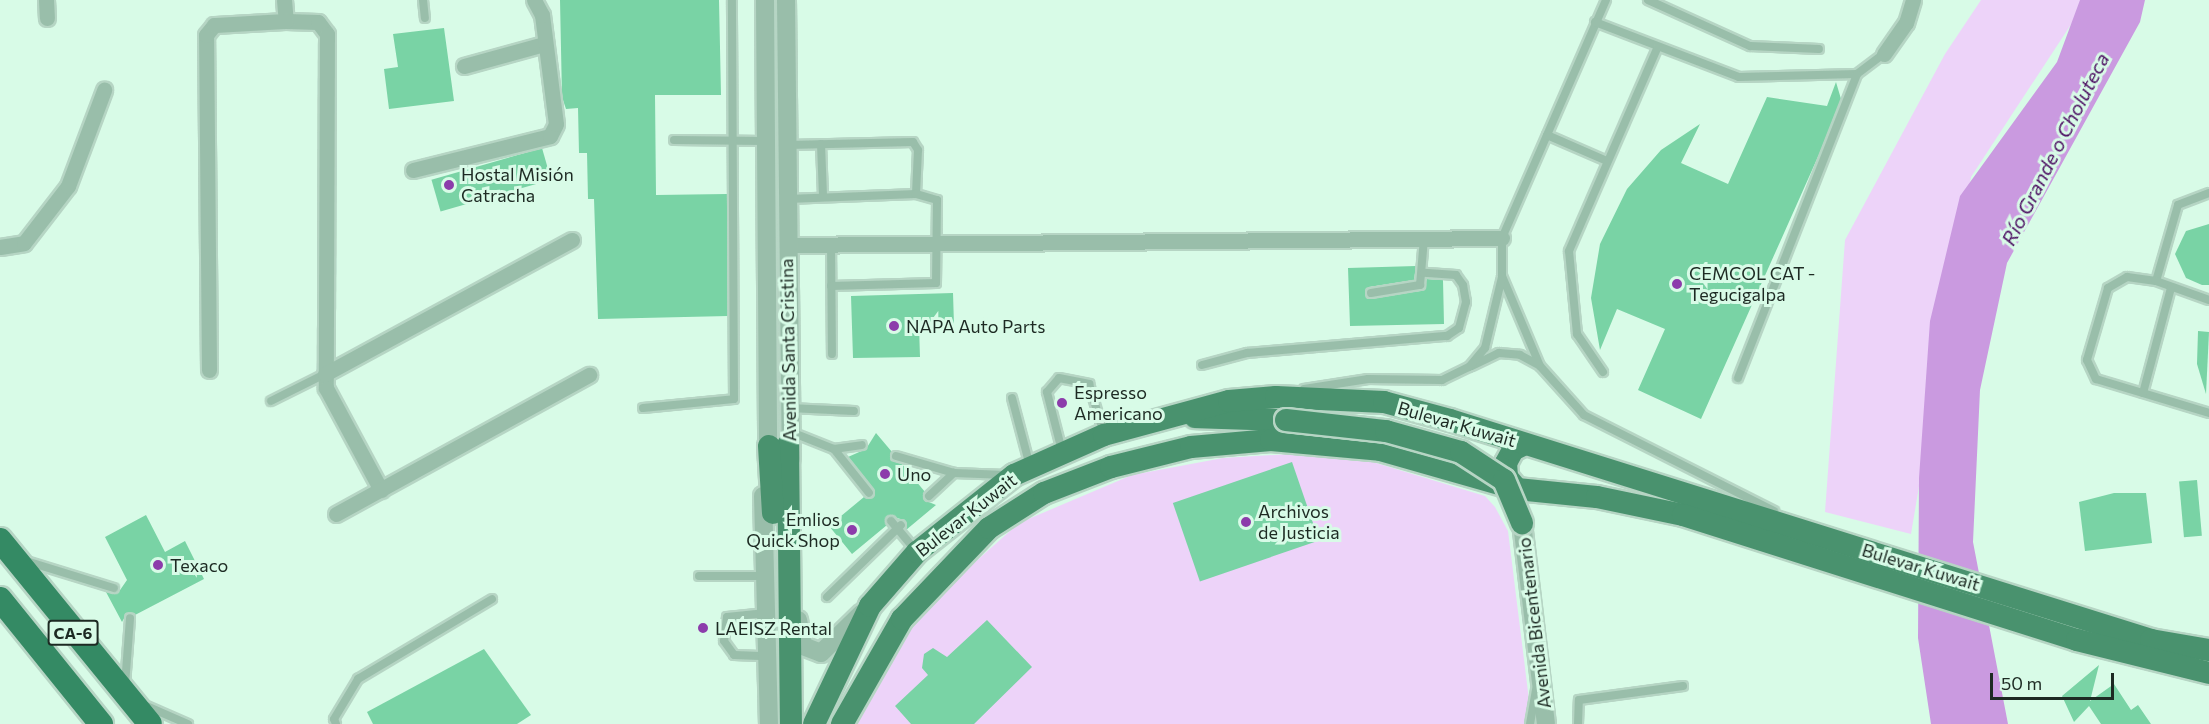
<!DOCTYPE html>
<html>
<head>
<meta charset="utf-8">
<style>
  body { margin:0 }
  #map { position:relative; width:2209px; height:724px; overflow:hidden; background:#d8fbe7; font-family:Commissioner,sans-serif }
  div>[style] { position:absolute }
  .green>* { inset:0; background:#edd3f9 }
  .water>* { inset:0; background:#ca9ae0 }
  .building>* { inset:0; background:#79d3a5; transform-origin:0 0 }
  .roads { filter:drop-shadow(2px 0 #b6d5c4) drop-shadow(-2px 0 #b6d5c4) drop-shadow(0 2px #b6d5c4) drop-shadow(0 -2px #b6d5c4) }
  .service>* { height:8px; margin:-4px; padding:0 4px; transform-origin:4px; border-radius:4px; background:#99beaa }
  .minor>* { height:15px; margin:-7.5px; padding:0 7.5px; transform-origin:7.5px; border-radius:7.5px; background:#99beaa }
  .tertiary>* { height:18px; margin:-9px; padding:0 9px; transform-origin:9px; border-radius:9px; background:#99beaa }
  .primary>* { height:22px; margin:-11px; padding:0 11px; transform-origin:11px; border-radius:11px; background:#49926e }
  .trunk>* { height:24px; margin:-12px; padding:0 12px; transform-origin:12px; border-radius:12px; background:#348a64 }
  .bridges { filter:drop-shadow(2px 0 #b6d5c4) drop-shadow(-2px 0 #b6d5c4) drop-shadow(0 2px #b6d5c4) drop-shadow(0 -2px #b6d5c4) }
  .primary-bridge>* { height:22px; margin:-11px; padding:0 11px; transform-origin:11px; border-radius:11px; background:#49926e }
  .dots>* { width:16px; height:16px; translate:-50% -50%; box-sizing:border-box; border:3px solid #d8fbe7; border-radius:50% }
  span { translate:-50% -50%; white-space:nowrap; text-align:center; line-height:1.15; -webkit-text-stroke:6px #d8fbe7; paint-order:stroke }
  .shield-label span { padding:2px 4px; background:#d8fbe7; border:2px solid; border-radius:4px; -webkit-text-stroke-width:0 }
  .shield-label { font-size:16px; color:#1d2a23; font-weight:700 }
  .poi-label { font-size:18px; color:#1d2a23 }
  .left { translate:0 -50%; text-align:left }
  .right { translate:-100% -50%; text-align:right }
  .street-label { font-size:18px; color:#1d2a23 }
  .water-label { font-size:20px; color:#4c0f62; font-style:italic }
  .scale { position:absolute; left:1990px; top:673px; width:124px; height:27px; box-sizing:border-box; border:3px solid #1d2a23; border-top:0; padding-left:8px; font-size:18px; line-height:21px; white-space:nowrap; color:#1d2a23; -webkit-text-stroke:4px #d8fbe7; paint-order:stroke }
</style>
</head>
<body>
<div id="map">
  <div class="green">
    <div style="clip-path:polygon(1981px 0,2087px 0,1971px 177px,1911px 534px,1825px 512px,1845px 240px,1945px 54px)"></div>
    <div style="clip-path:polygon(1290px 454px,1353px 456px,1485px 496px,1495px 507px,1508px 531px,1532px 724px,852px 724px,874px 677px,922px 609px,1019px 523px,1132px 475px,1223px 458px)"></div>
  </div>
  <div class="water">
    <div style="clip-path:polygon(2080px 0,2145px 0,2140px 22px,2007px 263px,1980px 390px,1973px 542px,2008px 724px,1931px 724px,1918px 638px,1919px 478px,1930px 321px,1960px 196px,2057px 62px)"></div>
  </div>
  <div class="building">
    <div style="clip-path:polygon(560px 0,719px 0,721px 95px,655px 95px,656px 195px,727px 194px,728px 316px,598px 319px,594px 199px,588px 199px,587px 153px,579px 153px,578px 108px,566px 109px,562px 97px)"></div>
    <div style="clip-path:polygon(444px 28px,454px 101px,389px 109px,384px 69px,398px 67px,393px 34px)"></div>
    <div style="clip-path:polygon(1836px 82px,1841px 99px,1821px 150px,1701px 419px,1638px 390px,1665px 329px,1617px 309px,1600px 350px,1591px 298px,1600px 244px,1627px 189px,1661px 150px,1700px 124px,1681px 163px,1728px 184px,1767px 97px,1827px 106px)"></div>
    <div style="left:542px;top:148px;width:33px;height:115px;rotate:74deg"></div>
    <div style="clip-path:polygon(2209px 224px,2209px 285px,2202px 285px,2186px 278px,2175px 254px,2186px 231px)"></div>
    <div style="clip-path:polygon(1416px 266px,1414px 280px,1369px 287px,1366px 296px,1421px 291px,1427px 279px,1443px 280px,1444px 324px,1350px 326px,1348px 268px)"></div>
    <div style="clip-path:polygon(953px 293px,954px 325px,919px 326px,920px 357px,853px 358px,851px 296px)"></div>
    <div style="clip-path:polygon(2198px 331px,2209px 332px,2206px 394px,2197px 364px)"></div>
    <div style="clip-path:polygon(876px 433px,892px 452px,891px 460px,902px 464px,925px 492px,924px 500px,936px 505px,906px 530px,905px 520px,888px 516px,887px 525px,852px 554px,829px 526px,864px 497px,874px 496px,848px 457px,866px 449px)"></div>
    <div style="left:1292px;top:462px;width:83px;height:126px;rotate:71deg"></div>
    <div style="left:2197px;top:480px;width:56px;height:18px;rotate:85deg"></div>
    <div style="clip-path:polygon(2114px 493px,2146px 493px,2152px 543px,2085px 551px,2079px 502px)"></div>
    <div style="clip-path:polygon(146px 515px,165px 552px,185px 541px,204px 579px,135px 615px,127px 613px,122px 622px,106px 592px,118px 593px,127px 580px,105px 537px)"></div>
    <div style="clip-path:polygon(987px 620px,1032px 667px,974px 724px,911px 724px,895px 706px,928px 675px,922px 668px,924px 654px,933px 648px,947px 657px)"></div>
    <div style="clip-path:polygon(484px 649px,531px 715px,517px 724px,373px 724px,367px 712px)"></div>
    <div style="clip-path:polygon(2099px 665px,2090px 701px,2114px 684px,2131px 710px,2138px 705px,2151px 724px,2101px 724px,2089px 706px,2074px 722px,2062px 696px)"></div>
  </div>
  <div class="roads">
    <div class="service">
      <div style="left:423px;top:0;width:18px;rotate:84deg"></div>
      <div style="left:1606px;top:0;width:260px;rotate:113.6deg"></div>
      <div style="left:1502px;top:238px;width:38px;rotate:90deg"></div>
      <div style="left:1502px;top:276px;width:98px;rotate:67.1deg"></div>
      <div style="left:1540px;top:366px;width:66px;rotate:48.1deg"></div>
      <div style="left:1584px;top:415px;width:213px;rotate:26.8deg"></div>
      <div style="left:1648px;top:0;width:112px;rotate:24.3deg"></div>
      <div style="left:1750px;top:46px;width:69px;rotate:2.5deg"></div>
      <div style="left:1595px;top:22px;width:154px;rotate:20.9deg"></div>
      <div style="left:1739px;top:77px;width:118px;rotate:-1.5deg"></div>
      <div style="left:1857px;top:74px;width:34px;rotate:-37deg"></div>
      <div style="left:1547px;top:135px;width:65px;rotate:23.4deg"></div>
      <div style="left:674px;top:140px;width:91px;rotate:0.6deg"></div>
      <div style="left:821px;top:144px;width:53px;rotate:87.8deg"></div>
      <div style="left:2209px;top:193px;width:33px;rotate:159deg"></div>
      <div style="left:2178px;top:205px;width:79px;rotate:106.1deg"></div>
      <div style="left:2156px;top:281px;width:29px;rotate:-172deg"></div>
      <div style="left:2127px;top:277px;width:22px;rotate:150deg"></div>
      <div style="left:2108px;top:288px;width:75px;rotate:106.3deg"></div>
      <div style="left:2087px;top:360px;width:21px;rotate:65deg"></div>
      <div style="left:2096px;top:379px;width:118px;rotate:16.7deg"></div>
      <div style="left:788px;top:199px;width:128px;rotate:-2.2deg"></div>
      <div style="left:916px;top:194px;width:44px;rotate:-87.4deg"></div>
      <div style="left:918px;top:150px;width:9px;rotate:-122deg"></div>
      <div style="left:913px;top:142px;width:125px;rotate:178.6deg"></div>
      <div style="left:831px;top:244px;width:110px;rotate:89.5deg"></div>
      <div style="left:2156px;top:281px;width:56px;rotate:19.7deg"></div>
      <div style="left:831px;top:286px;width:105px;rotate:-1.6deg"></div>
      <div style="left:936px;top:283px;width:83px;rotate:-89.3deg"></div>
      <div style="left:937px;top:200px;width:22px;rotate:-164deg"></div>
      <div style="left:1371px;top:293px;width:50px;rotate:-9.3deg"></div>
      <div style="left:1420px;top:285px;width:47px;rotate:-85.1deg"></div>
      <div style="left:1202px;top:365px;width:47px;rotate:-14.9deg"></div>
      <div style="left:1247px;top:353px;width:201px;rotate:-4.9deg"></div>
      <div style="left:1447px;top:336px;width:14px;rotate:-34deg"></div>
      <div style="left:1459px;top:328px;width:27px;rotate:-75deg"></div>
      <div style="left:1466px;top:302px;width:17px;rotate:-100deg"></div>
      <div style="left:1463px;top:285px;width:12px;rotate:-125deg"></div>
      <div style="left:1456px;top:275px;width:32px;rotate:-176deg"></div>
      <div style="left:1472px;top:366px;width:30px;rotate:-26deg"></div>
      <div style="left:1499px;top:353px;width:21px;rotate:5deg"></div>
      <div style="left:1520px;top:355px;width:21px;rotate:28deg"></div>
      <div style="left:1603px;top:372px;width:46px;rotate:-124.4deg"></div>
      <div style="left:1577px;top:334px;width:83px;rotate:-95.5deg"></div>
      <div style="left:1569px;top:251px;width:220px;rotate:-66.5deg"></div>
      <div style="left:1738px;top:378px;width:326px;rotate:-68.6deg"></div>
      <div style="left:1304px;top:389px;width:65px;rotate:-8.9deg"></div>
      <div style="left:1368px;top:379px;width:74px;rotate:0.8deg"></div>
      <div style="left:1442px;top:380px;width:30px;rotate:-26deg"></div>
      <div style="left:1469px;top:367px;width:25px;rotate:-50deg"></div>
      <div style="left:1485px;top:348px;width:73px;rotate:-76.5deg"></div>
      <div style="left:2143px;top:393px;width:109px;rotate:-75.1deg"></div>
      <div style="left:1012px;top:398px;width:70px;rotate:75.2deg"></div>
      <div style="left:271px;top:401px;width:60px;rotate:-26.6deg"></div>
      <div style="left:643px;top:408px;width:91px;rotate:-5.6deg"></div>
      <div style="left:734px;top:399px;width:399px;rotate:-90.3deg"></div>
      <div style="left:789px;top:408px;width:65px;rotate:2.6deg"></div>
      <div style="left:791px;top:432px;width:46px;rotate:21.6deg"></div>
      <div style="left:834px;top:449px;width:28px;rotate:-8deg"></div>
      <div style="left:834px;top:449px;width:56px;rotate:51.5deg"></div>
      <div style="left:1062px;top:451px;width:61px;rotate:-104.3deg"></div>
      <div style="left:1047px;top:392px;width:18px;rotate:-49deg"></div>
      <div style="left:1059px;top:378px;width:31px;rotate:11deg"></div>
      <div style="left:1089px;top:384px;width:52px;rotate:73.3deg"></div>
      <div style="left:896px;top:456px;width:60px;rotate:16.3deg"></div>
      <div style="left:954px;top:473px;width:52px;rotate:2.2deg"></div>
      <div style="left:929px;top:496px;width:34px;rotate:-43deg"></div>
      <div style="left:891px;top:521px;width:38px;rotate:50deg"></div>
      <div style="left:26px;top:561px;width:92px;rotate:17.1deg"></div>
      <div style="left:699px;top:576px;width:65px"></div>
      <div style="left:827px;top:597px;width:103px;rotate:-44.2deg"></div>
      <div style="left:766px;top:613px;width:39px;rotate:174deg"></div>
      <div style="left:727px;top:617px;width:24px;rotate:97deg"></div>
      <div style="left:724px;top:641px;width:17px;rotate:54deg"></div>
      <div style="left:734px;top:655px;width:33px;rotate:2deg"></div>
      <div style="left:125px;top:685px;width:67px;rotate:-85.7deg"></div>
      <div style="left:144px;top:705px;width:48px;rotate:23.4deg"></div>
      <div style="left:336px;top:724px;width:5px;rotate:-112deg"></div>
      <div style="left:334px;top:719px;width:47px;rotate:-59deg"></div>
      <div style="left:358px;top:679px;width:156px;rotate:-30.8deg"></div>
      <div style="left:1530px;top:724px;width:35px;rotate:-80deg"></div>
      <div style="left:1578px;top:724px;width:24px;rotate:-88deg"></div>
      <div style="left:1579px;top:700px;width:105px;rotate:-7.7deg"></div>
    </div>
    <div class="minor">
      <div style="left:46px;top:0;width:18px;rotate:87deg"></div>
      <div style="left:284px;top:0;width:21px;rotate:85deg"></div>
      <div style="left:286px;top:21px;width:32px;rotate:2deg"></div>
      <div style="left:318px;top:22px;width:15px;rotate:53deg"></div>
      <div style="left:327px;top:34px;width:354px;rotate:90.2deg"></div>
      <div style="left:326px;top:388px;width:116px;rotate:61.7deg"></div>
      <div style="left:1884px;top:54px;width:38px;rotate:-55deg"></div>
      <div style="left:1906px;top:23px;width:24px;rotate:-73deg"></div>
      <div style="left:464px;top:66px;width:83px;rotate:-15.4deg"></div>
      <div style="left:413px;top:170px;width:141px;rotate:-13.9deg"></div>
      <div style="left:550px;top:136px;width:13px;rotate:-63deg"></div>
      <div style="left:556px;top:124px;width:110px;rotate:-97.3deg"></div>
      <div style="left:542px;top:15px;width:17px;rotate:-118deg"></div>
      <div style="left:787px;top:245px;width:715px;rotate:-0.56deg"></div>
      <div style="left:0;top:247px;width:24px;rotate:-9deg"></div>
      <div style="left:24px;top:243px;width:72px;rotate:-52.3deg"></div>
      <div style="left:68px;top:186px;width:103px;rotate:-69.4deg"></div>
      <div style="left:209px;top:370px;width:335px;rotate:-90.5deg"></div>
      <div style="left:206px;top:35px;width:13px;rotate:-51deg"></div>
      <div style="left:214px;top:25px;width:72px;rotate:-3.2deg"></div>
      <div style="left:325px;top:374px;width:281px;rotate:-28.5deg"></div>
      <div style="left:336px;top:514px;width:289px;rotate:-28.8deg"></div>
    </div>
    <div class="tertiary">
      <div style="left:765px;top:0;width:457px;rotate:89.6deg"></div>
      <div style="left:786px;top:0;width:459px;rotate:89.4deg"></div>
      <div style="left:763px;top:496px;width:228px;rotate:88.5deg"></div>
      <div style="left:1522px;top:523px;width:202px;rotate:83.2deg"></div>
      <div style="left:798px;top:620px;width:26px;rotate:79deg"></div>
      <div style="left:803px;top:646px;width:19px;rotate:21deg"></div>
      <div style="left:821px;top:653px;width:57px;rotate:-44.3deg"></div>
    </div>
    <div class="primary">
      <div style="left:1195px;top:417px;width:91px;rotate:1.9deg"></div>
      <div style="left:788px;top:445px;width:279px;rotate:89.4deg"></div>
      <div style="left:769px;top:446px;width:67px;rotate:86.6deg"></div>
      <div style="left:1517px;top:489px;width:16px;rotate:-130deg"></div>
      <div style="left:1507px;top:477px;width:14px;rotate:-94deg"></div>
      <div style="left:1506px;top:463px;width:15px;rotate:-62deg"></div>
      <div style="left:1513px;top:450px;width:13px;rotate:-27deg"></div>
      <div style="left:814px;top:724px;width:131px;rotate:-64.6deg"></div>
      <div style="left:870px;top:606px;width:72px;rotate:-49deg"></div>
      <div style="left:917px;top:552px;width:124px;rotate:-38.4deg"></div>
      <div style="left:1014px;top:475px;width:98px;rotate:-24deg"></div>
      <div style="left:1104px;top:435px;width:130px;rotate:-15.2deg"></div>
      <div style="left:1229px;top:401px;width:47px;rotate:-4.9deg"></div>
      <div style="left:1276px;top:397px;width:108px;rotate:2.7deg"></div>
      <div style="left:1384px;top:402px;width:68px;rotate:15.3deg"></div>
      <div style="left:1450px;top:420px;width:735px;rotate:17.42deg"></div>
      <div style="left:2151px;top:640px;width:59px;rotate:9.8deg"></div>
      <div style="left:842px;top:724px;width:121px;rotate:-60.3deg"></div>
      <div style="left:902px;top:619px;width:126px;rotate:-46.3deg"></div>
      <div style="left:989px;top:528px;width:65px;rotate:-32.5deg"></div>
      <div style="left:1044px;top:493px;width:72px;rotate:-21.2deg"></div>
      <div style="left:1111px;top:467px;width:82px;rotate:-14deg"></div>
      <div style="left:1191px;top:447px;width:80px;rotate:-5deg"></div>
      <div style="left:1271px;top:440px;width:109px;rotate:5.2deg"></div>
      <div style="left:1380px;top:450px;width:142px;rotate:15.9deg"></div>
      <div style="left:1517px;top:489px;width:80px;rotate:5.7deg"></div>
      <div style="left:1597px;top:497px;width:88px;rotate:11.8deg"></div>
      <div style="left:1683px;top:515px;width:413px;rotate:17.6deg"></div>
      <div style="left:2077px;top:640px;width:136px;rotate:14deg"></div>
    </div>
    <div class="trunk">
      <div style="left:0;top:540px;width:237px;rotate:50.8deg"></div>
      <div style="left:0;top:599px;width:161px;rotate:51.1deg"></div>
    </div>
  </div>
  <div class="bridges">
    <div class="primary-bridge">
      <div style="left:1286px;top:420px;width:101px;rotate:6.3deg"></div>
      <div style="left:1386px;top:431px;width:78px;rotate:15.6deg"></div>
      <div style="left:1461px;top:452px;width:51px;rotate:33.1deg"></div>
      <div style="left:1504px;top:480px;width:47px;rotate:67.3deg"></div>
    </div>
  </div>
  <div class="dots">
    <div style="left:449px;top:185px;background:#8c3cab"></div>
    <div style="left:1677px;top:284px;background:#8c3cab"></div>
    <div style="left:894px;top:326px;background:#8c3cab"></div>
    <div style="left:1062px;top:403px;background:#8c3cab"></div>
    <div style="left:885px;top:474px;background:#8c3cab"></div>
    <div style="left:1246px;top:522px;background:#8c3cab"></div>
    <div style="left:852px;top:530px;background:#8c3cab"></div>
    <div style="left:158px;top:565px;background:#8c3cab"></div>
    <div style="left:703px;top:628px;background:#8c3cab"></div>
  </div>
  <div class="shield-label">
    <span style="left:73px;top:633px">CA-6</span>
  </div>
  <div class="poi-label">
    <span class="left" style="left:461px;top:185px">Hostal Misión<br>Catracha</span>
    <span class="left" style="left:1689px;top:284px">CEMCOL CAT -<br>Tegucigalpa</span>
    <span class="left" style="left:906px;top:326px">NAPA Auto Parts</span>
    <span class="left" style="left:1074px;top:403px">Espresso<br>Americano</span>
    <span class="left" style="left:897px;top:474px">Uno</span>
    <span class="left" style="left:1258px;top:522px">Archivos<br>de Justicia</span>
    <span class="right" style="left:840px;top:530px">Emlios<br>Quick Shop</span>
    <span class="left" style="left:170px;top:565px">Texaco</span>
    <span class="left" style="left:715px;top:628px">LAEISZ Rental</span>
  </div>
  <div class="street-label">
    <span style="left:788px;top:350px;rotate:-91deg">Avenida Santa Cristina</span>
    <span style="left:1457px;top:424px;rotate:16deg">Bulevar Kuwait</span>
    <span style="left:966px;top:515px;rotate:-38deg">Bulevar Kuwait</span>
    <span style="left:1921px;top:567px;rotate:17deg">Bulevar Kuwait</span>
    <span style="left:1534px;top:623px;rotate:-97deg">Avenida Bicentenario</span>
  </div>
  <div class="water-label">
    <span style="left:2055px;top:149px;rotate:-63deg">Río Grande o Choluteca</span>
  </div>
  <div class="scale">50 m</div>
</div>
</body>
</html>
